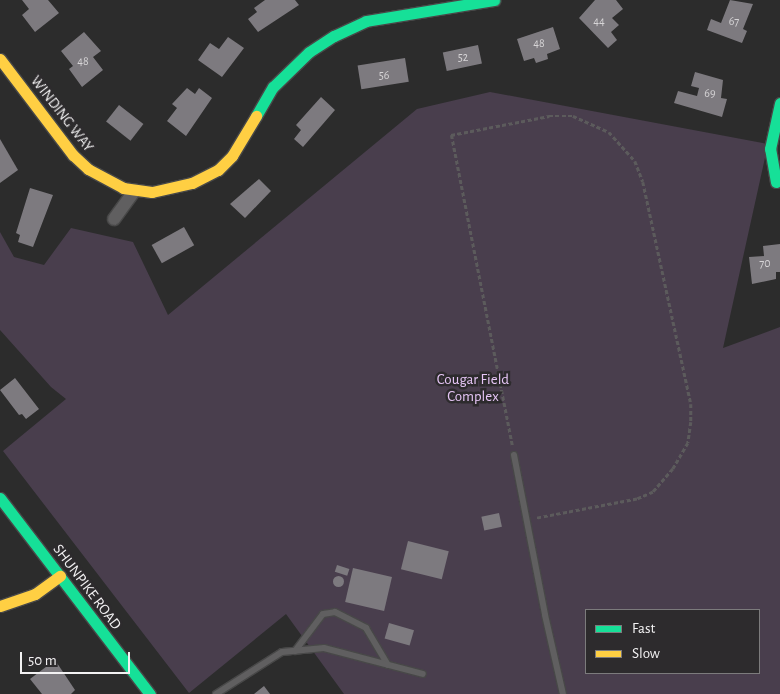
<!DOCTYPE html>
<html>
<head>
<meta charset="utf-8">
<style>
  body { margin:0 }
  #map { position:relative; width:780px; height:694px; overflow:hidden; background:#2c2c2c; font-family:"Alegreya Sans",sans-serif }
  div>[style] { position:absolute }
  .green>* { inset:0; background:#493e4d }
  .building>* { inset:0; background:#7d7a7f; transform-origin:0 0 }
  .round { border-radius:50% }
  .path>* { height:2.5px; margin-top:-1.25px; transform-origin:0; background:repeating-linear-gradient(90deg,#5c5b5c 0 4px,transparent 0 6.5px) }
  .roads { filter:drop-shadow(1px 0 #484848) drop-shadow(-1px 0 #484848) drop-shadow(0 1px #484848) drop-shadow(0 -1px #484848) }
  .lane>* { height:6px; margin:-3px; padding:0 3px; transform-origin:3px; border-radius:3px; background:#605f60 }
  .street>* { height:12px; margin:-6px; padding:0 6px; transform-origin:6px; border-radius:6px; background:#605f60 }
  .fast>* { height:11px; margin:-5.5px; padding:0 5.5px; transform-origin:5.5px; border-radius:5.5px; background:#16e098 }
  .slow>* { height:11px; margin:-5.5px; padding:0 5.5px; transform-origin:5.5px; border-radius:5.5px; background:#ffcf43 }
  span { translate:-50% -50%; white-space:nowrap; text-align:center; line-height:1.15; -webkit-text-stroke:5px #2d2b2d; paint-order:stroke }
  .number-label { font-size:12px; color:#d6d4d6 }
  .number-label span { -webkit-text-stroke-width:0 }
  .street-label { font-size:15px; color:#f3f2f3 }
  .park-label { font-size:15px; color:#e6c5f6 }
  .legend { position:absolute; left:585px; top:609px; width:175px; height:65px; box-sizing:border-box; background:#2d2b2d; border:1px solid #7c7b7c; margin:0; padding:6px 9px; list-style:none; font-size:15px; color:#f3f2f3 }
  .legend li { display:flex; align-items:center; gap:10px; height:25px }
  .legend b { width:25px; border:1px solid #7c7b7c }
  .scale { position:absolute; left:20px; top:652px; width:110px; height:22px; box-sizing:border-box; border:2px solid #f3f2f3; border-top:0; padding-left:6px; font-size:15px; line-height:18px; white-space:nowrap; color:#f3f2f3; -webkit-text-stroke:4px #2d2b2d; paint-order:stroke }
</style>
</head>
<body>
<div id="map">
  <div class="green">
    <div style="clip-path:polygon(evenodd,490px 92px,768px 144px,723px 348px,780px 327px,780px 694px,344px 694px,286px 614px,189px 693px,3px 451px,66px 399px,51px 387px,0 330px,0 232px,14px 257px,44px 265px,71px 228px,133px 242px,168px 315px,417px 109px,490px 92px,586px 610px,759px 610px,759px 673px,586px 673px,586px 610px)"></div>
  </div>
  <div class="building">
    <div style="clip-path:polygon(22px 0,48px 0,59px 13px,35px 32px,22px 15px,29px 9px)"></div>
    <div style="clip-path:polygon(265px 0,295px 0,299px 5px,258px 32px,248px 19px,257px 12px,254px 8px)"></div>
    <div style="clip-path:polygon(595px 0,616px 0,623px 9px,612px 18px,619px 25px,611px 32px,617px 40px,608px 48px,579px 18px)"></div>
    <div style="clip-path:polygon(730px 0,753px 4px,743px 29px,747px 31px,742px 43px,707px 30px,711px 19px,721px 23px)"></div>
    <div style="clip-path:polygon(553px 27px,560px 49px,547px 54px,548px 59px,536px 63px,534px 58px,524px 61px,517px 39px)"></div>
    <div style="clip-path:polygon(84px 32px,101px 51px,93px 57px,103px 70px,82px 87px,69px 69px,73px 66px,61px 51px)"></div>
    <div style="clip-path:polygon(228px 37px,244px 48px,222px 77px,198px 60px,210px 43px,219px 49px)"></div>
    <div style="left:478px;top:45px;width:19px;height:36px;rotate:78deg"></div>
    <div style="left:405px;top:58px;width:24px;height:48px;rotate:81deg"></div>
    <div style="clip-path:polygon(695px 72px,723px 80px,721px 98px,727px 99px,722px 117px,674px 103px,678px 91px,697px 96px,699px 88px,691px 86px)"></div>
    <div style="clip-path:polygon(187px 88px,195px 94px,199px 88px,212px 98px,186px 136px,167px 121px,177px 108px,172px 104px)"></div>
    <div style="clip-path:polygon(321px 97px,335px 110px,303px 147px,294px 139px,301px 130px,296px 125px)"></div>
    <div style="left:119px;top:105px;width:31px;height:21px;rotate:38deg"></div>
    <div style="clip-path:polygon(0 139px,18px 170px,0 183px)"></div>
    <div style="clip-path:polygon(259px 179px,271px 191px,245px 218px,230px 204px)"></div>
    <div style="clip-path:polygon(30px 188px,53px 195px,33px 247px,18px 242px,20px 235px,16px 233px)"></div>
    <div style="left:184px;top:227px;width:21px;height:37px;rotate:61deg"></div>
    <div style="clip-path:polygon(780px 244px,780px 272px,776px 272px,776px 279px,752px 284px,749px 257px,764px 256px,763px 246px)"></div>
    <div style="clip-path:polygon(15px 378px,39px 409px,26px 419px,22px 414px,19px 415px,0 390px)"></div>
    <div style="left:499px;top:513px;width:14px;height:18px;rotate:78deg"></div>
    <div style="left:408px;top:541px;width:42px;height:29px;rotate:14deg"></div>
    <div style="left:337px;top:565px;width:13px;height:7px;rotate:18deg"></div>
    <div style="left:353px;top:568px;width:40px;height:35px;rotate:13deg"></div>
    <div class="round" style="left:332.5px;top:575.5px;width:11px;height:11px"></div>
    <div style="left:389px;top:623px;width:26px;height:16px;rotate:16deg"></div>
    <div style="clip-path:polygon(55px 660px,75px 690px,71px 694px,42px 694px,30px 679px)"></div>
    <div style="clip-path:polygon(264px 686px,270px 694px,254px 694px)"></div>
  </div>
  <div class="path">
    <div style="left:512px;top:445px;width:316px;rotate:-101.1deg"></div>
    <div style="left:451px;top:135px;width:100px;rotate:-11deg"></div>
    <div style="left:549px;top:116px;width:24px"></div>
    <div style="left:573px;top:116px;width:39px;rotate:24deg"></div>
    <div style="left:609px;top:132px;width:39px;rotate:48deg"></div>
    <div style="left:635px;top:161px;width:22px;rotate:69deg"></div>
    <div style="left:643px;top:182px;width:227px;rotate:77.8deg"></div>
    <div style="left:691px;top:404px;width:18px;rotate:90deg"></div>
    <div style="left:691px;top:422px;width:21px;rotate:98deg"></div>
    <div style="left:688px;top:443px;width:30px;rotate:120deg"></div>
    <div style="left:673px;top:469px;width:30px;rotate:131deg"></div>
    <div style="left:653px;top:492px;width:17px;rotate:156deg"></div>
    <div style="left:637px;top:499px;width:102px;rotate:169.2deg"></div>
  </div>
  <div class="roads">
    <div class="lane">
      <div style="left:514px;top:455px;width:163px;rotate:79deg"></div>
      <div style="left:545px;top:615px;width:81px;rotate:77.2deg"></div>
      <div style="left:295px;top:651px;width:46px;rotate:-52.9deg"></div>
      <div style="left:323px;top:614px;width:12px;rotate:-9deg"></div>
      <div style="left:335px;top:612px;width:35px;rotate:27deg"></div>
      <div style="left:366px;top:628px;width:43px;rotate:59.3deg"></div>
      <div style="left:216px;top:694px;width:78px;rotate:-32.5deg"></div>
      <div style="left:282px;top:652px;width:42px;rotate:-5.4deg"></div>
      <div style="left:324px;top:648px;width:102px;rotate:14.7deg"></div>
    </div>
    <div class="street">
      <div style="left:114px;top:219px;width:34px;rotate:-54deg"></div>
    </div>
    <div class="fast">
      <div style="left:256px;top:116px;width:34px;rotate:-60deg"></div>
      <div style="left:273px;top:87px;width:50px;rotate:-44.2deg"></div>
      <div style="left:309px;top:52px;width:30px;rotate:-33deg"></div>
      <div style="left:334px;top:36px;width:35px;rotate:-25deg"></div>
      <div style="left:366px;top:21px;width:130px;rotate:-9.3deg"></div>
      <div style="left:776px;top:182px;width:34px;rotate:-100deg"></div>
      <div style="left:770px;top:149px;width:47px;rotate:-77.7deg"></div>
      <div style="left:0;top:498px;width:247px;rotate:52.6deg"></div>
    </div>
    <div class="slow">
      <div style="left:0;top:59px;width:121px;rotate:52.8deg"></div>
      <div style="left:73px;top:155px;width:21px;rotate:43deg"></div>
      <div style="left:88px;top:169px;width:40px;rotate:28deg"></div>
      <div style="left:123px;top:188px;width:29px;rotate:8deg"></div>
      <div style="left:152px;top:192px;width:41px;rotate:-12.7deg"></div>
      <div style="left:192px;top:183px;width:29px;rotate:-27deg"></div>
      <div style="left:218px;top:170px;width:20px;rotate:-45deg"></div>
      <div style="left:232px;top:156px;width:47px;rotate:-59deg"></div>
      <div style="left:0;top:606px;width:37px;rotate:-19deg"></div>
      <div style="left:35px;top:594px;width:31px;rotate:-36deg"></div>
    </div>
  </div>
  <div class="number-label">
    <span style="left:599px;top:22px">44</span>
    <span style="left:734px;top:22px">67</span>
    <span style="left:539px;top:44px">48</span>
    <span style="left:463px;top:58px">52</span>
    <span style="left:83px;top:62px">48</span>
    <span style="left:384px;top:76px">56</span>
    <span style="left:710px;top:94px">69</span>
    <span style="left:765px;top:264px">70</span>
  </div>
  <div class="street-label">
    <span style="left:62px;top:114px;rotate:52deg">WINDING WAY</span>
    <span style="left:87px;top:587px;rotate:53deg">SHUNPIKE ROAD</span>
  </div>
  <div class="park-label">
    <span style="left:473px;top:388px">Cougar Field<br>Complex</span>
  </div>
  <ul class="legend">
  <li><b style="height:6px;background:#16e098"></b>Fast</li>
  <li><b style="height:6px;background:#ffcf43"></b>Slow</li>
  </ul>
  <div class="scale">50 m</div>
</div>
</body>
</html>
